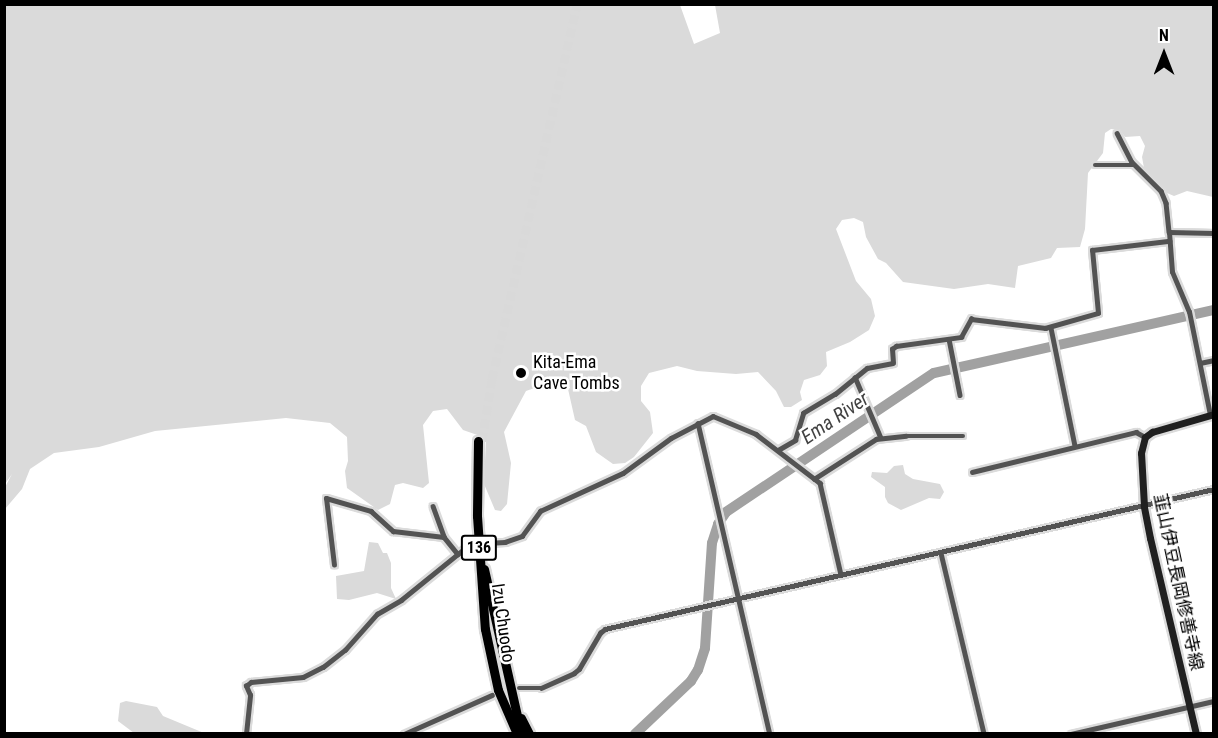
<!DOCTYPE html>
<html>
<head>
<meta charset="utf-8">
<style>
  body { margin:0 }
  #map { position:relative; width:1218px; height:738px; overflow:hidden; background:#fff; font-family:"Roboto Condensed","Noto Sans JP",sans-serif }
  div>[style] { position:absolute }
  .green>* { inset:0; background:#dadada }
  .river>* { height:10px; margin:-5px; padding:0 5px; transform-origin:5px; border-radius:5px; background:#a1a1a1 }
  .highway-tunnel>* { height:9px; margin-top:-4.5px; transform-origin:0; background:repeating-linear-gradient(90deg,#d9d9d9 0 9px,transparent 0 13.5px) }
  .roads { filter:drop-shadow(2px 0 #dbdbdb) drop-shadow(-2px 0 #dbdbdb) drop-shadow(0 2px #dbdbdb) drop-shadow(0 -2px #dbdbdb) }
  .street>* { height:4.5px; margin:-2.25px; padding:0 2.25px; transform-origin:2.25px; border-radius:2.25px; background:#535353 }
  .secondary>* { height:7px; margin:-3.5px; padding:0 3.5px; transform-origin:3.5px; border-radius:3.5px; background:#202020 }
  .highway>* { height:9px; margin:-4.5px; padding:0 4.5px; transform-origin:4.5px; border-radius:4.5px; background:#000 }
  .dots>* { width:16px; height:16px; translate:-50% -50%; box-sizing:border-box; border:3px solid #fff; border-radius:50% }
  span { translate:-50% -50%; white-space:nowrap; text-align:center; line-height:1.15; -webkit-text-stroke:5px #fff; paint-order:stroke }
  .shield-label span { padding:2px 4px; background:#fff; border:2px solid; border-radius:4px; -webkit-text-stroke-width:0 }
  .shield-label { font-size:16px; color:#000; font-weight:700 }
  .poi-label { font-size:18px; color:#000 }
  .left { translate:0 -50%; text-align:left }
  .street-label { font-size:18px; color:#000 }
  .water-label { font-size:20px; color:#424242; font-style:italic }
  .frame { position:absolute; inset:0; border:6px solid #000; pointer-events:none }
  .north { position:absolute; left:1134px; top:24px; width:60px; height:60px; -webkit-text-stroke:4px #fff; paint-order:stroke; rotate:0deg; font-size:16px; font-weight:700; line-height:24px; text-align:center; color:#000 }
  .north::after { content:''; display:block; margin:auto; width:21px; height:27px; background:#000; clip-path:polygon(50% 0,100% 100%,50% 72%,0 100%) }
</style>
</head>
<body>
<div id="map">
  <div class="green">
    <div style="clip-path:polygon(5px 5px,680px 5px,694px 44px,720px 33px,715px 5px,1213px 5px,1213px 197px,1187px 191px,1174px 196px,1167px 193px,1144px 168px,1142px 157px,1145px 146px,1140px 136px,1125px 137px,1120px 130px,1111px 129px,1105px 133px,1103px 153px,1088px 173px,1085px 229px,1080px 247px,1057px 248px,1051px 258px,1018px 266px,1015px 288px,988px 284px,954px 289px,903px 282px,886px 263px,878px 259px,866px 237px,863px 222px,854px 218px,842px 220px,836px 229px,856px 281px,871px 299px,875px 316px,869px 330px,850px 342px,826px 352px,827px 366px,820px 375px,804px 380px,800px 392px,802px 400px,791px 407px,784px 407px,776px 391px,758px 372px,736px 374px,697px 371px,677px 366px,649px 373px,641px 386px,641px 401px,650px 412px,653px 433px,634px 457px,625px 463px,613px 464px,596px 452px,586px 426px,575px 420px,568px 389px,540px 386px,526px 391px,504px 432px,511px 463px,507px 504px,501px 511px,495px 510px,484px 484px,486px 438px,463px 430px,447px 409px,433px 411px,423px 425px,429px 483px,423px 488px,403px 483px,395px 485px,390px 504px,378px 510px,347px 488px,345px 471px,348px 461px,347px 437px,330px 423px,286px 418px,155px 431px,99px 447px,54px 453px,30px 469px,22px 489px,5px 509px,4px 489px,12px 474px,5px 484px)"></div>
    <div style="clip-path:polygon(903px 465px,905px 474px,913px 479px,940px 484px,944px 492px,940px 499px,929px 498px,901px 510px,888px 503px,885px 497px,885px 487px,871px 477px,872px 472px,887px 473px,894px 466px)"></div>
    <div style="clip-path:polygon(369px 542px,378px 543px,383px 553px,387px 553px,391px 563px,391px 588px,396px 599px,377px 593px,349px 600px,337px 599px,336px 576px,364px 571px)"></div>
    <div style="clip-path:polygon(126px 701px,157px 707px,163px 716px,204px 733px,134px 733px,118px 721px,120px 703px)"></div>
  </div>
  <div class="river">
    <div style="left:635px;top:734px;width:77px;rotate:-43.4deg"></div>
    <div style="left:691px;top:681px;width:13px;rotate:-58deg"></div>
    <div style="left:698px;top:670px;width:23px;rotate:-72deg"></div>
    <div style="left:705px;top:648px;width:105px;rotate:-86.2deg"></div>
    <div style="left:712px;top:543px;width:20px;rotate:-72deg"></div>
    <div style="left:718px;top:524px;width:14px;rotate:-56deg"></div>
    <div style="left:726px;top:512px;width:250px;rotate:-33.8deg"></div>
    <div style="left:934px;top:373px;width:287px;rotate:-12.7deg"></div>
  </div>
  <div class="highway-tunnel">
    <div style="left:482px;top:441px;width:63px;rotate:-80.8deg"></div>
    <div style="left:492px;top:379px;width:385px;rotate:-77.2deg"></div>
  </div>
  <div class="roads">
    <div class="street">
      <div style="left:1117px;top:133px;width:33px;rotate:63deg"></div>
      <div style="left:1132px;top:162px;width:41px;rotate:45deg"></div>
      <div style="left:1161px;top:191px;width:13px;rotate:67deg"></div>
      <div style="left:1166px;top:203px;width:29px;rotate:84deg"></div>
      <div style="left:1095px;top:165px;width:39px"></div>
      <div style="left:1051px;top:328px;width:120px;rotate:78.5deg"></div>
      <div style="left:949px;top:339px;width:57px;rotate:78.9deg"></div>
      <div style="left:1200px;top:363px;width:14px;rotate:-12deg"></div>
      <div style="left:855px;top:377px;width:66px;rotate:66.9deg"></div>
      <div style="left:1210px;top:415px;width:105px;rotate:-101.5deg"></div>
      <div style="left:1189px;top:312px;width:43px;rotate:-113deg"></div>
      <div style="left:1172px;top:272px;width:40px;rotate:-94.3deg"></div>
      <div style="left:1169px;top:232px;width:45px;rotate:1.3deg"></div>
      <div style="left:698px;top:423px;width:319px;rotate:77deg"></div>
      <div style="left:778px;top:450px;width:20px;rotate:-30deg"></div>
      <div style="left:795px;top:440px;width:28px;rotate:-73deg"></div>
      <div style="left:803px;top:413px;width:37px;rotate:-31deg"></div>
      <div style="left:835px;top:394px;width:41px;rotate:-39.1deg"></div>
      <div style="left:867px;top:368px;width:26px;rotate:-11deg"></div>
      <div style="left:893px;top:363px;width:14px;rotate:-94deg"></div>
      <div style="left:892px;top:349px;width:5px;rotate:-37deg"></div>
      <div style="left:896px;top:346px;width:66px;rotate:-7.9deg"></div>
      <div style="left:961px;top:337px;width:21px;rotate:-61deg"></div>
      <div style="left:971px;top:319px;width:75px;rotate:6.9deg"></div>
      <div style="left:1045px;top:328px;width:55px;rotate:-15.8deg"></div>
      <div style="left:1098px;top:313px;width:63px;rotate:-95.4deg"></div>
      <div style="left:1092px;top:250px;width:78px;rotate:-6.7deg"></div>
      <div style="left:972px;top:472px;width:169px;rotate:-13.7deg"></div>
      <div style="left:1136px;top:432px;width:10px;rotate:29deg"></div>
      <div style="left:814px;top:479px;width:74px;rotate:-32.8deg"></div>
      <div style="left:876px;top:439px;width:30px;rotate:-6deg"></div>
      <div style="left:906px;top:436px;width:57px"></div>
      <div style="left:433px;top:506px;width:33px;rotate:70deg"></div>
      <div style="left:485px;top:543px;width:20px;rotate:-3deg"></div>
      <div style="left:505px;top:542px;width:18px;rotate:-19deg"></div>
      <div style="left:522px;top:536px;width:31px;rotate:-54deg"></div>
      <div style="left:540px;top:511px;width:91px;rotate:-24.6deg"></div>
      <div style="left:623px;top:473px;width:59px;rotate:-36.1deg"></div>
      <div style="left:671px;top:438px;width:47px;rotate:-27.6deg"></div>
      <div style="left:713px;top:416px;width:47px;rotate:22.7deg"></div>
      <div style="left:756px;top:434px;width:81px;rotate:37.4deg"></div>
      <div style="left:820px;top:483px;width:94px;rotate:77.1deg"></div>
      <div style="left:941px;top:553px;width:186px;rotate:76.6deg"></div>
      <div style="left:334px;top:565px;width:67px;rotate:-96.8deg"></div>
      <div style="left:326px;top:498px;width:47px;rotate:16.1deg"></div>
      <div style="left:371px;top:511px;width:30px;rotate:42deg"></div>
      <div style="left:393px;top:531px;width:51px;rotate:6.7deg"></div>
      <div style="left:444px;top:537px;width:22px;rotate:51deg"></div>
      <div style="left:519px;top:688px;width:22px"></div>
      <div style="left:541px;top:688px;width:36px;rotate:-24deg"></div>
      <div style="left:574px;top:673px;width:6px;rotate:-39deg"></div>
      <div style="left:579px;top:669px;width:42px;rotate:-59.7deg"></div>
      <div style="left:600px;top:633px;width:6px;rotate:-39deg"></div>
      <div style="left:605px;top:629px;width:625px;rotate:-12.95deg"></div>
      <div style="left:246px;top:734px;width:39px;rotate:-84deg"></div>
      <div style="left:250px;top:695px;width:10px;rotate:-114deg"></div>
      <div style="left:246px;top:686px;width:6px;rotate:-39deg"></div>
      <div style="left:251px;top:682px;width:52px;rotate:-5.5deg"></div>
      <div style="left:303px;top:677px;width:22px;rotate:-27deg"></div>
      <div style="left:323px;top:667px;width:28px;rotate:-38deg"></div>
      <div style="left:345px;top:650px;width:48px;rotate:-48.4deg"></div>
      <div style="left:377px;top:614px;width:28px;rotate:-30deg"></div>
      <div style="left:401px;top:600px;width:87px;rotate:-39deg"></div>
      <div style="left:469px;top:545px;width:6px;rotate:-9deg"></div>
      <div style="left:404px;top:734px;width:96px;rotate:-23.9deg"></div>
      <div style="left:1071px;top:734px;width:147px;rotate:-13deg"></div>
    </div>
    <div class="secondary">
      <div style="left:1196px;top:734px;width:201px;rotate:-103.2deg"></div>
      <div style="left:1150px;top:538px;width:33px;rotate:-101deg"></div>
      <div style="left:1144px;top:506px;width:53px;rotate:-93.2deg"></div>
      <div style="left:1141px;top:453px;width:16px;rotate:-76deg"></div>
      <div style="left:1145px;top:437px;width:9px;rotate:-36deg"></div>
      <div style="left:1152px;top:432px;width:65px;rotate:-16.2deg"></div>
    </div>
    <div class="highway">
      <div style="left:478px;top:441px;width:75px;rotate:90.8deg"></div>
      <div style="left:477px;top:516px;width:113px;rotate:86deg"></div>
      <div style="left:485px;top:629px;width:62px;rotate:78deg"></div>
      <div style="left:498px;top:690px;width:48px;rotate:66.6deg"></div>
      <div style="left:484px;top:569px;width:164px;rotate:77.3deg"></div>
      <div style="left:521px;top:718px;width:18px;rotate:63deg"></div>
    </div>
  </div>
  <div class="dots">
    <div style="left:521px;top:373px;background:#000"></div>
  </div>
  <div class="shield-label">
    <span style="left:479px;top:548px">136</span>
  </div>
  <div class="poi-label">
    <span class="left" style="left:533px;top:373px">Kita-Ema<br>Cave Tombs</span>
  </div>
  <div class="street-label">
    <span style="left:1178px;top:582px;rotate:78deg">韮山伊豆長岡修善寺線</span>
    <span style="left:503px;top:623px;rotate:82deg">Izu Chuodo</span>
  </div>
  <div class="water-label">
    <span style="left:835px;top:418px;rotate:-34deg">Ema River</span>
  </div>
  <div class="frame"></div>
  <div class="north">N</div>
</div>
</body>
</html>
